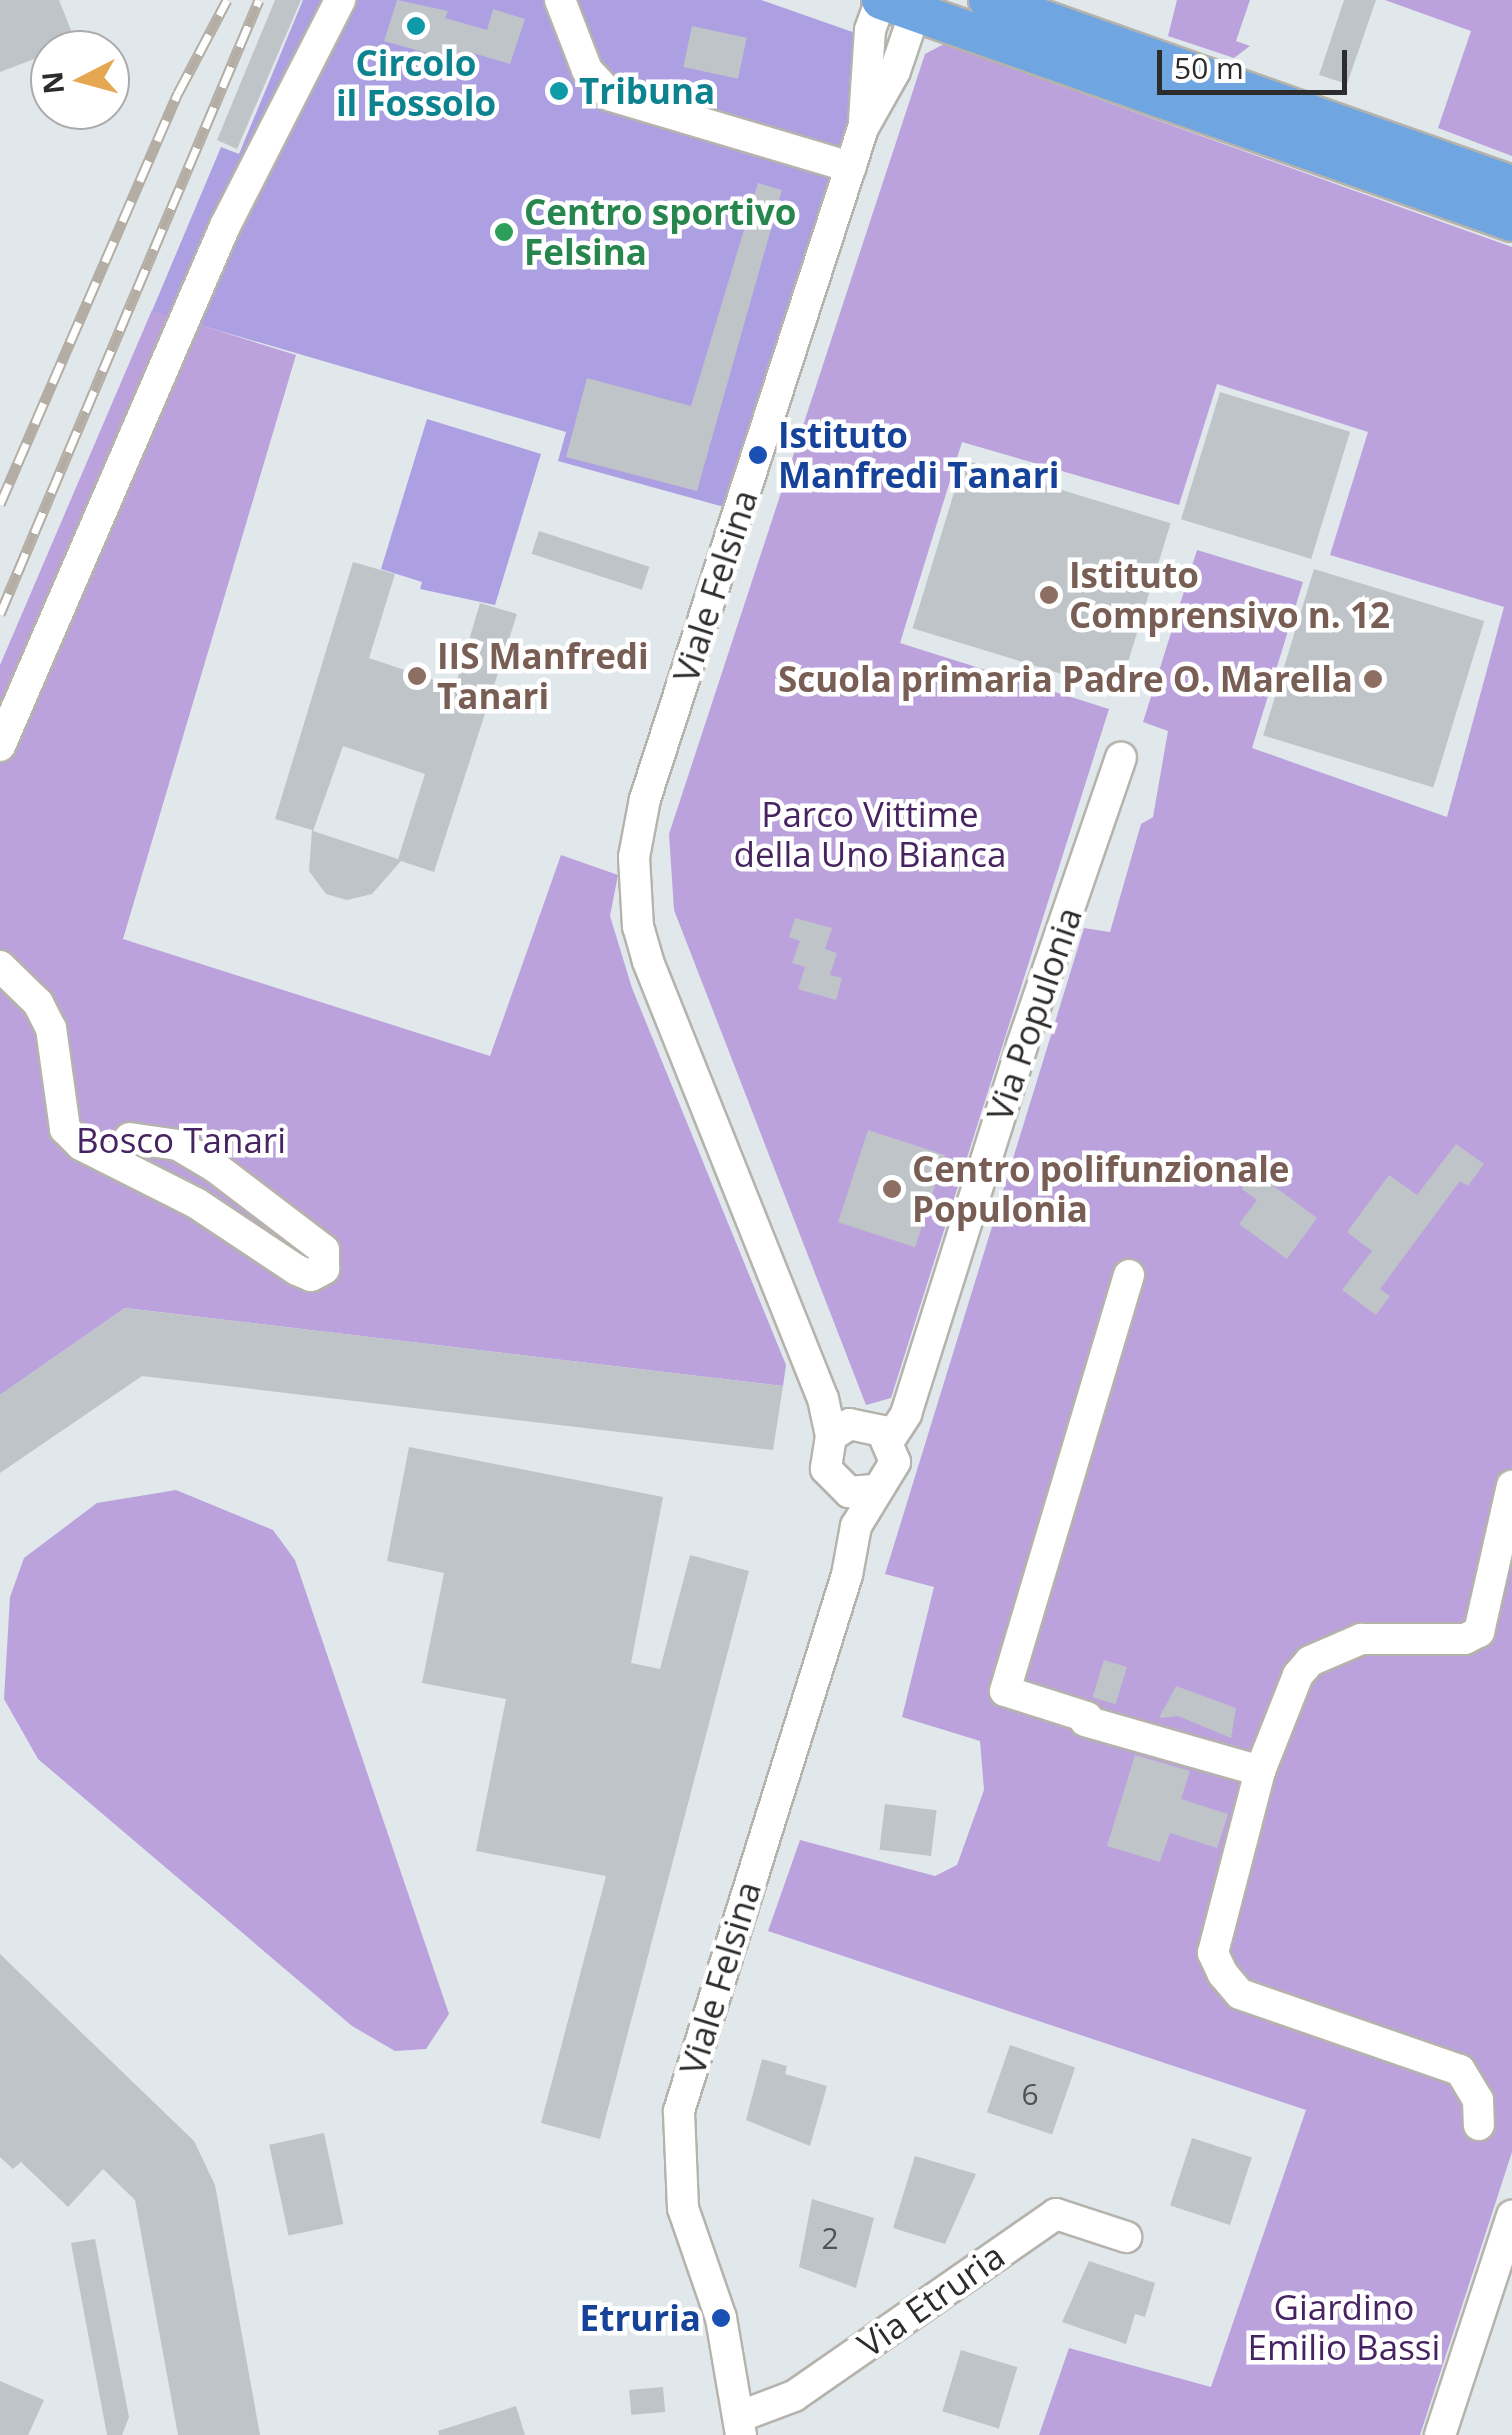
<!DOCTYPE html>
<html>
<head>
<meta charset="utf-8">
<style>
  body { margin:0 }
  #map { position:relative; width:1512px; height:2435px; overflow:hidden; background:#e0e8ec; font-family:"Open Sans",sans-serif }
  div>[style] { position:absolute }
  .green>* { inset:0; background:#bba2dc }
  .pitch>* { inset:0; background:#ac9fe2 }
  .building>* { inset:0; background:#bfc4c8; transform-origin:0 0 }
  .roads { filter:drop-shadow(2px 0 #b6b3ac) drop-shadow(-2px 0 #b6b3ac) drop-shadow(0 2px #b6b3ac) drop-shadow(0 -2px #b6b3ac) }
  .minor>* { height:30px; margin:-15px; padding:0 15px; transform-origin:15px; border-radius:15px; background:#fff }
  .major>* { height:38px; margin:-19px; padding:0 19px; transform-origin:19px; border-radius:19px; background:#6fa5e1 }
  .rail>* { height:11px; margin-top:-5.5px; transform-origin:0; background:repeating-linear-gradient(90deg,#fff 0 22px,#b4ada3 0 44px); box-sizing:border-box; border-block:2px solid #b4ada3 }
  .dots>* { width:28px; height:28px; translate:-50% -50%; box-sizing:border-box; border:5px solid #fff; border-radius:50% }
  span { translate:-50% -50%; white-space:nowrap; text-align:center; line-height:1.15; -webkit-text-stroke:9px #fff; paint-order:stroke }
  .number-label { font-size:30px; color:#515253 }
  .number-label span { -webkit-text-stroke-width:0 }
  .culture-label { font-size:35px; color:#0d838f; font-weight:700 }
  .left { translate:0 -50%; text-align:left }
  .leisure-label { font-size:35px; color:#27864d; font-weight:700 }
  .transit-label { font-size:35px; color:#164399; font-weight:700 }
  .right { translate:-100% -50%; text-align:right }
  .education-label { font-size:35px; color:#785e54; font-weight:700 }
  .street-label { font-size:35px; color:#2c2c2c }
  .park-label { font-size:35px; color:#462361 }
  .north { position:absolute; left:30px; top:30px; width:100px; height:100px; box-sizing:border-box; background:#fff; border:2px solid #ababab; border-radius:50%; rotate:264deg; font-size:28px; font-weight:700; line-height:40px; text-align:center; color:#2c2c2c }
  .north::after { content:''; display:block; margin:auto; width:35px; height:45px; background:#e6a752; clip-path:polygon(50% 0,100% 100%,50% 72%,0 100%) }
  .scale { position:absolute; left:1157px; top:50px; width:190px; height:45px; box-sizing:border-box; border:5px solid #2c2c2c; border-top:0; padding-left:12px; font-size:30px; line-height:35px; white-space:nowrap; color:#2c2c2c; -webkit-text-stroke:8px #fff; paint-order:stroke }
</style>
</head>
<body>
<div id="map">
  <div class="green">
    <div style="clip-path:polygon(1177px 0,1250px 0,1236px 41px,1250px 46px,1234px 58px,1168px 36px)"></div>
    <div style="clip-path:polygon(1385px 0,1512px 0,1512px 156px,1438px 128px,1471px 31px)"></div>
    <div style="clip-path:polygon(944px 44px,1512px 247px,1512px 2152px,1420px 2435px,1039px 2435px,1069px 2348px,1211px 2387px,1306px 2110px,768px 1931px,800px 1840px,935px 1876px,957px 1865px,984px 1790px,980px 1741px,902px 1717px,934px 1587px,885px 1574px,1084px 928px,1110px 932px,1141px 824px,1153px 817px,1168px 731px,1143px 722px,1197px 550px,1303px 582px,1252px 748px,1447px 817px,1504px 607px,1330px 555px,1368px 432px,1217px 384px,1179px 505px,962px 442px,900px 643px,1109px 709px,891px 1398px,866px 1405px,674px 910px,669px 834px,925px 54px)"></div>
    <div style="clip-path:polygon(152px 310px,296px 355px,123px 939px,490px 1056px,561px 855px,618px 875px,610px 916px,632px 988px,786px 1365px,783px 1386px,125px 1308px,0 1395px,0 665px)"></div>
    <div style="clip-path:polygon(176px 1490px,273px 1530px,295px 1560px,449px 2014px,426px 2049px,395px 2051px,352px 2026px,38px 1759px,4px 1699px,10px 1597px,24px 1558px,97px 1503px)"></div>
  </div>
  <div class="pitch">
    <div style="clip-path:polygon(303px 0,761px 0,881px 42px,735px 510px,558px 461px,566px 432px,152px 311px,221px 147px,239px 154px)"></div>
    <div style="clip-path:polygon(427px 419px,541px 454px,495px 605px,420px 589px,422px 582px,381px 569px)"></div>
  </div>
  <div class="building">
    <div style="clip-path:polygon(0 0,59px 0,76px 43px,0 72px)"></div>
    <div style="clip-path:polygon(275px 0,301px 0,237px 149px,217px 140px)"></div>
    <div style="clip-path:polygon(397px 0,448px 11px,445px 18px,487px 30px,493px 9px,525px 19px,510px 64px,473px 53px,469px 65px,384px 41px)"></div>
    <div style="clip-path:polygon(1344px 0,1376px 0,1347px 84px,1319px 75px)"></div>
    <div style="left:692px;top:26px;width:56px;height:42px;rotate:12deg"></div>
    <div style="clip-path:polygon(758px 183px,782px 190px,697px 491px,566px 457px,587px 378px,691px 406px)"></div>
    <div style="left:1220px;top:392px;width:136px;height:133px;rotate:17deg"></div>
    <div style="left:964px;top:460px;width:216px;height:176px;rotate:17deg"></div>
    <div style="left:539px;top:531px;width:116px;height:24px;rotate:18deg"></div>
    <div style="clip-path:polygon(evenodd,353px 562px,395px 574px,369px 658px,455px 687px,480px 603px,517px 614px,434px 872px,401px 861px,372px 894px,347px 900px,326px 894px,309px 871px,312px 830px,275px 819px,353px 562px,343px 746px,425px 774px,398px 859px,313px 831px,343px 746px)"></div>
    <div style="left:1314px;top:569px;width:178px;height:174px;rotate:17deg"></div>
    <div style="clip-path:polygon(795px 918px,832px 928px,825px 949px,837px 953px,830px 975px,842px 978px,836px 1000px,798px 989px,805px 967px,792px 963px,800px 941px,789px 937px)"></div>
    <div style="left:868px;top:1130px;width:81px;height:97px;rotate:18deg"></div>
    <div style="clip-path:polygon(1456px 1144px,1484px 1164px,1468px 1186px,1460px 1181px,1380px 1289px,1390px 1296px,1376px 1315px,1342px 1290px,1372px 1251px,1347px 1232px,1389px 1175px,1417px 1195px)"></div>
    <div style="clip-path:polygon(1255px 1172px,1317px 1218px,1287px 1259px,1239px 1224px,1257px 1200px,1242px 1189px)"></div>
    <div style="clip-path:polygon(125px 1308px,783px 1386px,773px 1450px,142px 1376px,0 1473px,0 1395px)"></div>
    <div style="clip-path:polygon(409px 1447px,663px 1497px,631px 1663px,660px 1669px,690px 1555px,749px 1571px,600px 2139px,541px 2123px,606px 1876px,476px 1851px,506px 1699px,422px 1683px,444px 1573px,387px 1561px)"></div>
    <div style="left:1104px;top:1660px;width:24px;height:39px;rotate:17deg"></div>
    <div style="clip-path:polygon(1176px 1686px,1236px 1708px,1231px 1738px,1178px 1716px,1159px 1718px)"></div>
    <div style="clip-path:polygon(1135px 1755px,1190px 1771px,1181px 1799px,1228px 1814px,1217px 1848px,1170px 1833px,1160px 1862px,1107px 1846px)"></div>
    <div style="left:885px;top:1804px;width:52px;height:46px;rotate:7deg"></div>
    <div style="clip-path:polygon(0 1954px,194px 2141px,215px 2185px,260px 2435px,178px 2435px,135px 2200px,103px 2169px,68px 2207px,21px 2162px,13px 2169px,0 2157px)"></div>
    <div style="left:1010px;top:2045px;width:69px;height:71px;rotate:19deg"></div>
    <div style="clip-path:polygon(762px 2059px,787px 2066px,785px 2074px,827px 2086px,810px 2146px,746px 2120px)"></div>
    <div style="left:324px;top:2133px;width:93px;height:56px;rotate:78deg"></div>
    <div style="left:1192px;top:2138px;width:63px;height:71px;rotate:18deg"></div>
    <div style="clip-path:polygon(915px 2156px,976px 2174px,945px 2244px,893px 2228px)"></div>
    <div style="clip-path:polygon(812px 2199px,874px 2218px,856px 2288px,799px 2267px)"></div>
    <div style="clip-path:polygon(95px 2239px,129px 2417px,122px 2435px,107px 2435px,71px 2243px)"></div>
    <div style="clip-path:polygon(1089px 2261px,1155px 2283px,1145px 2317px,1135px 2314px,1126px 2344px,1062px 2322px)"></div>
    <div style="left:961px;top:2350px;width:59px;height:64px;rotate:17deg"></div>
    <div style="clip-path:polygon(0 2381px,44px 2400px,28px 2435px,0 2435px)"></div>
    <div style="left:663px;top:2387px;width:25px;height:34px;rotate:85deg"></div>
    <div style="clip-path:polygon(516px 2406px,525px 2435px,439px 2435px,438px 2431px)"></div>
  </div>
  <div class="roads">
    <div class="minor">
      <div style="left:560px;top:0;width:75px;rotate:68.9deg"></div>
      <div style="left:587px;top:70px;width:35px;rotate:47deg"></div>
      <div style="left:611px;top:96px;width:250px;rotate:16.5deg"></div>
      <div style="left:864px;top:120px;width:90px;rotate:-86.2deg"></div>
      <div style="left:870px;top:30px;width:32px;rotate:-70deg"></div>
      <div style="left:0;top:746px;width:567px;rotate:-66.6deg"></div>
      <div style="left:225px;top:226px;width:254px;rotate:-63deg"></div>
      <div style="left:0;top:966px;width:53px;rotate:44.2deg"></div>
      <div style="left:38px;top:1003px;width:28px;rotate:63deg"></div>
      <div style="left:51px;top:1028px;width:102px;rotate:82.1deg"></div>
      <div style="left:65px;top:1129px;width:23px;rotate:45deg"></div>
      <div style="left:81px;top:1145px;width:129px;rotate:26.8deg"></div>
      <div style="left:196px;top:1203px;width:121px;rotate:33.6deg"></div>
      <div style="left:297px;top:1270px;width:15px;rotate:23deg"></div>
      <div style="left:311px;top:1276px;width:15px;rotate:-28deg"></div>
      <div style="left:324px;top:1269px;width:19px;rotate:-90deg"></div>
      <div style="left:324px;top:1250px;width:137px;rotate:-142.7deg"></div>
      <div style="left:215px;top:1167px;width:43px;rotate:-149.3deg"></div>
      <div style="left:178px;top:1145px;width:49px;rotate:-171.9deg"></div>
      <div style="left:831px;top:1436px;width:38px;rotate:-102deg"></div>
      <div style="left:823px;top:1399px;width:472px;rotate:-111.8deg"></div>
      <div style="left:648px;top:961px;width:35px;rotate:-106deg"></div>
      <div style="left:638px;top:927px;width:70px;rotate:-93.3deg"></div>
      <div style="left:634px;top:857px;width:59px;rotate:-79.3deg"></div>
      <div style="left:645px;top:799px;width:706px;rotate:-72deg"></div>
      <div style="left:863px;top:128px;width:65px;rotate:-60.7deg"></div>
      <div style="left:895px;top:71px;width:75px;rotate:-71.3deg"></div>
      <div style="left:890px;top:1439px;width:30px;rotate:-57deg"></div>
      <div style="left:906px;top:1414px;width:387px;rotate:-72.5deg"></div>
      <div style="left:1022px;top:1045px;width:304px;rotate:-71deg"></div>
      <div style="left:1087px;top:1717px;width:86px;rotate:-162.4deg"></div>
      <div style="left:1005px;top:1691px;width:434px;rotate:-73.4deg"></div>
      <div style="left:1085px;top:1721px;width:182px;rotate:15.9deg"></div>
      <div style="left:1260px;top:1771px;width:103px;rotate:-68.4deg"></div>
      <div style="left:1298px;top:1675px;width:18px;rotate:-49deg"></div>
      <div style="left:1310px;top:1661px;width:56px;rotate:-23.3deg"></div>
      <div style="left:1361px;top:1639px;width:104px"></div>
      <div style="left:1465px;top:1639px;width:16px;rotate:-27deg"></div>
      <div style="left:1479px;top:1632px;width:150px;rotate:-77.3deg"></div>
      <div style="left:1260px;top:1771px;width:188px;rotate:104.5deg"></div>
      <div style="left:1213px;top:1953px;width:23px;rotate:65deg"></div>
      <div style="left:1223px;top:1974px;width:26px;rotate:50deg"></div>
      <div style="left:1240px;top:1994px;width:233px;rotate:19.1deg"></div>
      <div style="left:1460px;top:2070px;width:35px;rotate:59deg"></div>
      <div style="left:1478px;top:2100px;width:25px;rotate:88deg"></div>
      <div style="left:741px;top:2416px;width:57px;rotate:-20.7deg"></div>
      <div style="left:794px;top:2396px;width:319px;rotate:-34.8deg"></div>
      <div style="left:1056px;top:2214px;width:74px;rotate:18.2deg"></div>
      <div style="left:741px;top:2435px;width:119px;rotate:-99.7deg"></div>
      <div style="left:721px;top:2318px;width:116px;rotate:-109.1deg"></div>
      <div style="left:683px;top:2208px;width:97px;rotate:-92.4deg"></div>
      <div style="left:679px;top:2111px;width:562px;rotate:-72.6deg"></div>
      <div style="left:847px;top:1575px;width:50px;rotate:-79.6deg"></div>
      <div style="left:856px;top:1526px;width:75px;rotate:-58.6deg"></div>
      <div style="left:895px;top:1462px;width:34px;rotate:-113deg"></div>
      <div style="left:882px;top:1431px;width:33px;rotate:-168deg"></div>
      <div style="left:850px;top:1424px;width:22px;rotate:148deg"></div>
      <div style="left:831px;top:1436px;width:33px;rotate:99deg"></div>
      <div style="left:826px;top:1469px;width:33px;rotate:45deg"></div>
      <div style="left:849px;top:1492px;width:25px;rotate:-5deg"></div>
      <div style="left:1440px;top:2435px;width:231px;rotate:-71.8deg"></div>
    </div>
    <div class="major">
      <div style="left:881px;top:0;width:669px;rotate:19.38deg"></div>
      <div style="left:988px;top:0;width:556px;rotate:19.45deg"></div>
    </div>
  </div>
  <div class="rail">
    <div style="left:0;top:504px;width:448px;rotate:-66.6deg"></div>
    <div style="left:178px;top:93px;width:105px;rotate:-62.2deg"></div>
    <div style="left:0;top:614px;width:666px;rotate:-67.13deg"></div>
  </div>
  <div class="dots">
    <div style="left:416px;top:26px;background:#0f9aa8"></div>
    <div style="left:559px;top:91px;background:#0f9aa8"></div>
    <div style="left:504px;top:232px;background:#2e9e5b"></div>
    <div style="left:758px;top:455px;background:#1a4fb4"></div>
    <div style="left:1049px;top:595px;background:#8d6e63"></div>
    <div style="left:417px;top:676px;background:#8d6e63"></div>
    <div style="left:1373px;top:679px;background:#8d6e63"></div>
    <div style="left:892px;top:1189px;background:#8d6e63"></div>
    <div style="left:721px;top:2318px;background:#1a4fb4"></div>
  </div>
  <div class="number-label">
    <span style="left:1030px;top:2094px">6</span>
    <span style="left:830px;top:2238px">2</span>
  </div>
  <div class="culture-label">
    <span style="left:416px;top:83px">Circolo<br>il Fossolo</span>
    <span class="left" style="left:579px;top:91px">Tribuna</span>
  </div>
  <div class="leisure-label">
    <span class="left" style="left:524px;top:232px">Centro sportivo<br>Felsina</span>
  </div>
  <div class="transit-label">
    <span class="left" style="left:778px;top:455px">Istituto<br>Manfredi Tanari</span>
    <span class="right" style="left:701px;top:2318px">Etruria</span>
  </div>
  <div class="education-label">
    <span class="left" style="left:1069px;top:595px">Istituto<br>Comprensivo n. 12</span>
    <span class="left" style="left:437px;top:676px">IIS Manfredi<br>Tanari</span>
    <span class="right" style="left:1353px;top:679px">Scuola primaria Padre O. Marella</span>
    <span class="left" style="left:912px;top:1189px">Centro polifunzionale<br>Populonia</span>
  </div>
  <div class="street-label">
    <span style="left:715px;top:586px;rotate:-72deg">Viale Felsina</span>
    <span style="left:1034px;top:1014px;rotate:-71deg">Via Populonia</span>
    <span style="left:720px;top:1978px;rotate:-73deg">Viale Felsina</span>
    <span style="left:931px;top:2300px;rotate:-35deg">Via Etruria</span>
  </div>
  <div class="park-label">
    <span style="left:870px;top:834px">Parco Vittime<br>della Uno Bianca</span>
    <span style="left:181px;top:1140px">Bosco Tanari</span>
    <span style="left:1344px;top:2327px">Giardino<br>Emilio Bassi</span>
  </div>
  <div class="north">N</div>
  <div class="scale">50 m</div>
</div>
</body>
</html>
